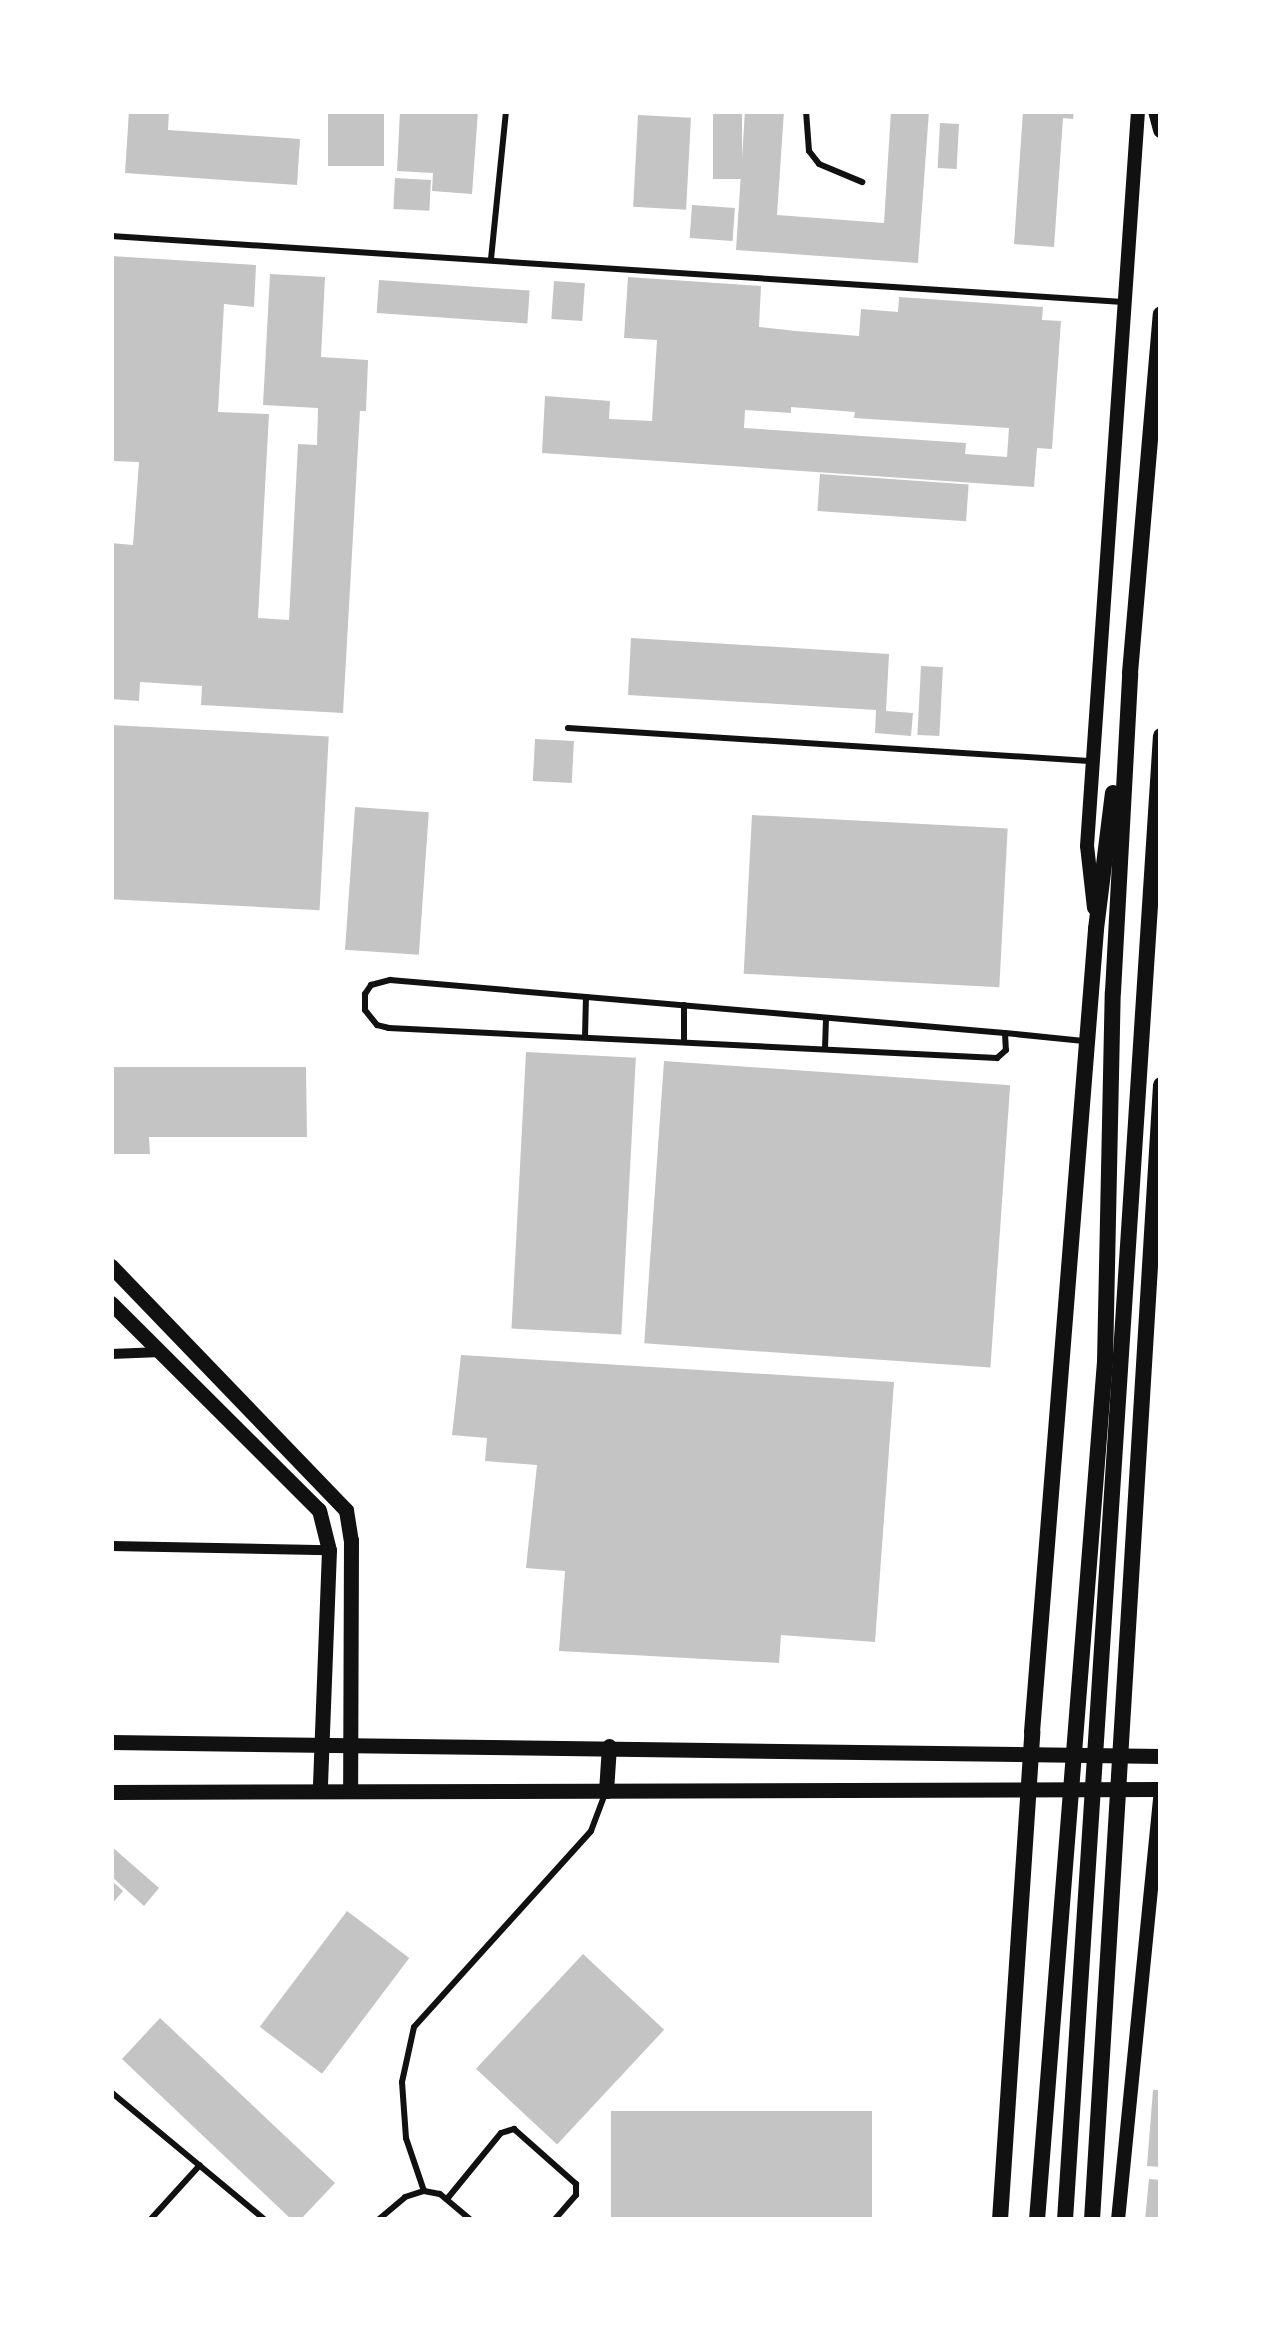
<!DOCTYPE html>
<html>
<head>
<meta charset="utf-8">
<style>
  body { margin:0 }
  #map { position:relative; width:1272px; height:2331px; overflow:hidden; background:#fff; font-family:"DejaVu Sans",sans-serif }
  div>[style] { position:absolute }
  .building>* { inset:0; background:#c4c4c4; transform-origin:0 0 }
  .service>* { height:6px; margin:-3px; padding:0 3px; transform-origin:3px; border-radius:3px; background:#111 }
  .minor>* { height:10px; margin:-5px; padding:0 5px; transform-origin:5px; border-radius:5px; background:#111 }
  .tertiary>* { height:14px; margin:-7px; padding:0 7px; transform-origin:7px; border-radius:7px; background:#111 }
  .secondary>* { height:15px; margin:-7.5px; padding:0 7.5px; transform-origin:7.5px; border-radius:7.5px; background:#111 }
  .primary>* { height:16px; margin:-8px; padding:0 8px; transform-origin:8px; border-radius:8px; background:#111 }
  span { translate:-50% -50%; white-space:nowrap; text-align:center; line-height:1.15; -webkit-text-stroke:9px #fff; paint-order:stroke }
  .frame { position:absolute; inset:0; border:114px solid #fff; pointer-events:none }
</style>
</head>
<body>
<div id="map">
  <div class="building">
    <div style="clip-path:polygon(129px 111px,169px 111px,168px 130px,300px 139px,297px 185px,125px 173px)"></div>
    <div style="left:328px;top:111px;width:56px;height:55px"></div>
    <div style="clip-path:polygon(400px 111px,478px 111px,472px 194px,432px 191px,433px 173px,397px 171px)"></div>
    <div style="left:713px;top:111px;width:29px;height:68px"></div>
    <div style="clip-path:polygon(745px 111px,784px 111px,777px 215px,884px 223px,891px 111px,929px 111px,918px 263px,736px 250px)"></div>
    <div style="clip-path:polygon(1023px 111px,1074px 111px,1073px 119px,1063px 118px,1054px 247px,1014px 244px)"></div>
    <div style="left:638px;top:115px;width:53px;height:92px;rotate:3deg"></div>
    <div style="left:940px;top:123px;width:19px;height:45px;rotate:3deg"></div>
    <div style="left:395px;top:178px;width:36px;height:31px;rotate:3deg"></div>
    <div style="left:692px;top:205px;width:43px;height:33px;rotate:4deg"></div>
    <div style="clip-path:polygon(111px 256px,256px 265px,254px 307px,224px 304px,218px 412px,269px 414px,258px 618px,289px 620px,298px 444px,317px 445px,318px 408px,263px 405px,270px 274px,325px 277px,321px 357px,368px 360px,366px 411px,360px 411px,343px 713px,201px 705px,202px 686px,140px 682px,139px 701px,111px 699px,111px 543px,133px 545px,139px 462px,111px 461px)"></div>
    <div style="clip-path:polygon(evenodd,628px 277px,761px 286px,759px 327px,796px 331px,859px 336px,861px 309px,898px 312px,899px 297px,1043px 307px,1042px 320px,1061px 321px,1052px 449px,1037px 448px,1034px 487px,542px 453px,545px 396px,610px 401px,609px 419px,652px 421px,657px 340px,624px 338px,628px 277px,791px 407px,855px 412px,854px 418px,1009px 428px,1007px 457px,965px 454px,966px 443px,744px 428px,745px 410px,791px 413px,791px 407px)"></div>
    <div style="left:379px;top:280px;width:151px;height:33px;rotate:4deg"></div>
    <div style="left:554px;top:281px;width:31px;height:38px;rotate:4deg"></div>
    <div style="left:820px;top:474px;width:149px;height:37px;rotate:4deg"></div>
    <div style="clip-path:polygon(631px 638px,889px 654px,886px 711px,913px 713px,911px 736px,875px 733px,876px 710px,628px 695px)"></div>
    <div style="left:921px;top:666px;width:22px;height:69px;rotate:3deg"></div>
    <div style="left:111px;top:725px;width:218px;height:174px;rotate:3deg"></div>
    <div style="left:535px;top:739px;width:39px;height:42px;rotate:3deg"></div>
    <div style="left:355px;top:807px;width:74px;height:143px;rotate:4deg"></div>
    <div style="left:752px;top:815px;width:256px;height:159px;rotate:3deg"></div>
    <div style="left:526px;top:1052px;width:110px;height:277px;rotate:3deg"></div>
    <div style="left:664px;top:1061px;width:347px;height:283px;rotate:4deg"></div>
    <div style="clip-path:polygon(111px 1067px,306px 1067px,307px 1137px,149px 1137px,150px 1154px,111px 1154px)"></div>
    <div style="clip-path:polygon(461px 1355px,894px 1382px,875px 1642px,781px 1635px,779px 1663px,559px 1651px,565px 1571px,526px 1568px,537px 1465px,485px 1461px,487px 1438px,452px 1435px)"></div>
    <div style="clip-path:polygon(111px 1846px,159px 1888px,144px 1906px,111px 1876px)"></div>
    <div style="clip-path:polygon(111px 1880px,123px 1891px,111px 1905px)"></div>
    <div style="left:347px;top:1911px;width:78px;height:145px;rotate:37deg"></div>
    <div style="left:583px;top:1954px;width:111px;height:157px;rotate:43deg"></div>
    <div style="clip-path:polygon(160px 2018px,335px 2183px,300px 2220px,292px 2220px,122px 2059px)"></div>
    <div style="clip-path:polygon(1153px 2090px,1161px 2090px,1161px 2167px,1147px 2166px)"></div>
    <div style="left:611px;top:2111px;width:261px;height:109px"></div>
    <div style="clip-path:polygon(1149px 2179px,1161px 2180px,1161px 2220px,1145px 2220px)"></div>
  </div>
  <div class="service">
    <div style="left:806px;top:111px;width:40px;rotate:85.7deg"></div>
    <div style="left:809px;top:151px;width:16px;rotate:52deg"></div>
    <div style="left:819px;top:164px;width:47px;rotate:22.7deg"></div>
    <div style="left:111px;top:236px;width:1014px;rotate:3.73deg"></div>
    <div style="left:491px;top:259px;width:149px;rotate:-84.2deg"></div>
    <div style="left:568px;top:728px;width:522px;rotate:3.62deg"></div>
    <div style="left:1005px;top:1033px;width:17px;rotate:87deg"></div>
    <div style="left:1006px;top:1050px;width:12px;rotate:138deg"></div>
    <div style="left:997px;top:1058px;width:609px;rotate:-177.18deg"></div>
    <div style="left:389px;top:1028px;width:12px;rotate:-166deg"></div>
    <div style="left:377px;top:1025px;width:19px;rotate:-129deg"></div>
    <div style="left:365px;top:1010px;width:16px;rotate:-90deg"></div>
    <div style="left:365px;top:994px;width:11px;rotate:-56deg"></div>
    <div style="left:371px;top:985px;width:20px;rotate:-15deg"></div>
    <div style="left:390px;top:980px;width:617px;rotate:4.93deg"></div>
    <div style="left:1005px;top:1033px;width:79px;rotate:5.8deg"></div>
    <div style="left:585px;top:1037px;width:40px;rotate:-88.6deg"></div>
    <div style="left:684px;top:1042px;width:37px;rotate:-90deg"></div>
    <div style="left:825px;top:1048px;width:30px;rotate:-88deg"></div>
    <div style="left:111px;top:2092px;width:200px;rotate:39.7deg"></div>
    <div style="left:424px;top:2191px;width:56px;rotate:-108.8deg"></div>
    <div style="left:406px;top:2138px;width:56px;rotate:-94.1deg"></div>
    <div style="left:402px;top:2082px;width:56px;rotate:-77.7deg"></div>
    <div style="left:414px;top:2027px;width:264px;rotate:-47.9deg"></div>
    <div style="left:591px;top:1831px;width:43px;rotate:-69.4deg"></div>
    <div style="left:447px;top:2199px;width:85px;rotate:-50.7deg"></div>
    <div style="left:501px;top:2133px;width:14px;rotate:-17deg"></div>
    <div style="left:514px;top:2129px;width:83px;rotate:41.6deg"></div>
    <div style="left:576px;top:2184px;width:11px;rotate:90deg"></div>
    <div style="left:576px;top:2195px;width:33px;rotate:131deg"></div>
    <div style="left:150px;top:2220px;width:74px;rotate:-47.7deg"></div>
    <div style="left:378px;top:2220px;width:35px;rotate:-40deg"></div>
    <div style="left:405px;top:2197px;width:20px;rotate:-18deg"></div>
    <div style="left:424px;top:2191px;width:16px;rotate:11deg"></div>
    <div style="left:440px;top:2194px;width:40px;rotate:40deg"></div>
  </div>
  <div class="minor">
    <div style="left:111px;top:1354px;width:50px;rotate:-2.3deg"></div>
    <div style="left:111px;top:1546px;width:218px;rotate:1.1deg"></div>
  </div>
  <div class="tertiary">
    <div style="left:1094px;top:908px;width:62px;rotate:-96.4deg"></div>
    <div style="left:1087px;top:846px;width:737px;rotate:-86.03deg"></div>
    <div style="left:1118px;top:2220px;width:431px;rotate:-84.3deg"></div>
  </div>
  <div class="secondary">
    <div style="left:111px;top:1266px;width:339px;rotate:46.1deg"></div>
    <div style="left:346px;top:1510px;width:30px;rotate:81deg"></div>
    <div style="left:351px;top:1540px;width:250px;rotate:90.2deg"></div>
    <div style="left:111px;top:1303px;width:293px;rotate:44.9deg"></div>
    <div style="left:319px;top:1510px;width:41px;rotate:76deg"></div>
    <div style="left:329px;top:1550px;width:239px;rotate:92.2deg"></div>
    <div style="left:111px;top:1742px;width:1050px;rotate:0.76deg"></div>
    <div style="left:606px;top:1791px;width:45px;rotate:-86.2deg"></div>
    <div style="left:111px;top:1792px;width:1050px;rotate:-0.16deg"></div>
  </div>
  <div class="primary">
    <div style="left:1156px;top:111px;width:20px;rotate:75deg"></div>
    <div style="left:1000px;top:2220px;width:489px;rotate:-86.2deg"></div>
    <div style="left:1032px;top:1732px;width:806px;rotate:-85.44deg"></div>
    <div style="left:1096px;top:929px;width:137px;rotate:-82.9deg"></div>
    <div style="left:1037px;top:2220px;width:861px;rotate:-85.47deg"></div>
    <div style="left:1105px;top:1362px;width:370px;rotate:-88.8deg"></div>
    <div style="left:1113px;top:992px;width:319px;rotate:-86.9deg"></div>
    <div style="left:1130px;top:673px;width:360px;rotate:-85.1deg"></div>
    <div style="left:1065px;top:2220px;width:1487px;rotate:-86.3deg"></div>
    <div style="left:1092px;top:2220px;width:1137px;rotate:-86.52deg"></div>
  </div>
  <div class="frame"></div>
</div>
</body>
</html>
